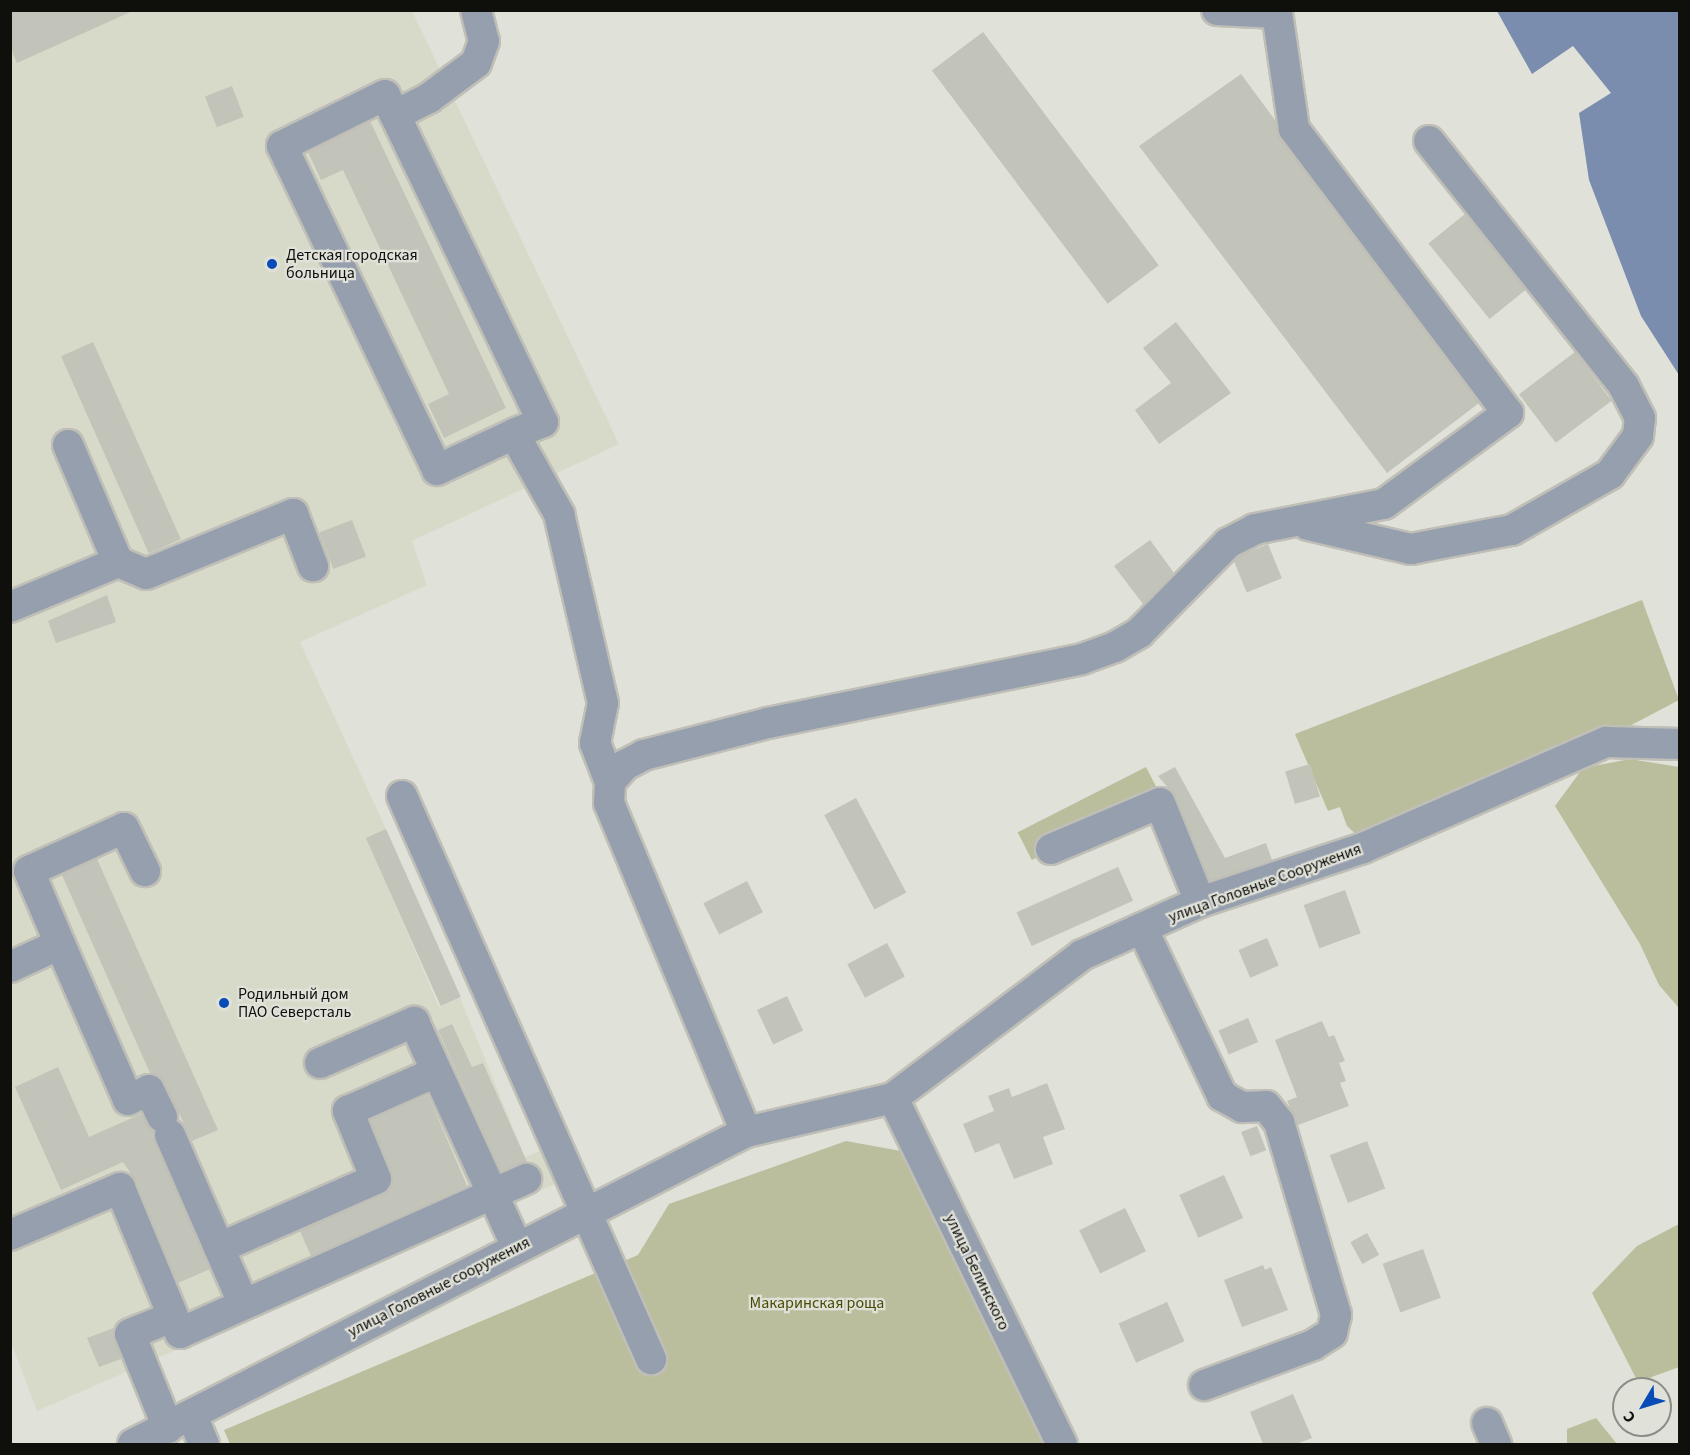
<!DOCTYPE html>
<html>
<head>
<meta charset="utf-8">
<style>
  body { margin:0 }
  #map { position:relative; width:1690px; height:1455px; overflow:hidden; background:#e0e1d8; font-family:"Source Sans 3",sans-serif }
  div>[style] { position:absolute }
  .built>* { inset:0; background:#d8dac9 }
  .green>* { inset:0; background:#bbbe9c; transform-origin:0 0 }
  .water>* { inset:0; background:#7a8dae }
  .building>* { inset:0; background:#c2c3b9; transform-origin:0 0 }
  .roads { filter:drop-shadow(2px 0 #bfbfb7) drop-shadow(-2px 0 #bfbfb7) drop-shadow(0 2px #bfbfb7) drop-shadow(0 -2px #bfbfb7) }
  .minor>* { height:30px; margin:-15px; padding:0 15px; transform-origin:15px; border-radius:15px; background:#969fae }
  .dots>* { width:16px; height:16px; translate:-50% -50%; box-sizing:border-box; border:3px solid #e0e1d8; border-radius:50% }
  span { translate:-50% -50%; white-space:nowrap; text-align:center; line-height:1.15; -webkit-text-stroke:4.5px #e0e1d8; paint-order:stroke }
  .poi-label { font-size:16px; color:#0f0f0c }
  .left { translate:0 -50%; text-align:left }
  .street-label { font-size:16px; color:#0f0f0c }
  .park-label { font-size:16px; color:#4a4b07 }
  .frame { position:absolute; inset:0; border:12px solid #0f0f0c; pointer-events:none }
  .north { position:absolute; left:1612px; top:1377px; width:60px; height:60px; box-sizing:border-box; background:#e0e1d8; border:2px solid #8c8d86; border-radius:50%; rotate:232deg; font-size:16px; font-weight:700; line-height:24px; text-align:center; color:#0f0f0c }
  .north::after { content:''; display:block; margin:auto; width:21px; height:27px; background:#0a4cb7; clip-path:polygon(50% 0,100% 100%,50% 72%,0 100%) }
</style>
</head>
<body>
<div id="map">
  <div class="built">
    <div style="clip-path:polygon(11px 11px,412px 11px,619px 444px,412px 541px,427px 585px,300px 642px,386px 829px,367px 839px,439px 1007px,460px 998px,525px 1157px,546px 1148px,560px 1182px,37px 1411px,11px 1342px)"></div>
  </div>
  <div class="green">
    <div style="clip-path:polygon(1642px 600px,1679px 700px,1620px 731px,1358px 836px,1347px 826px,1340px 807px,1328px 811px,1295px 734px)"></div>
    <div style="clip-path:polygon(1630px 759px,1679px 767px,1679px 1008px,1659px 985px,1640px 944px,1555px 806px,1583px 768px)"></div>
    <div style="left:1146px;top:767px;width:31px;height:144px;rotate:63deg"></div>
    <div style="clip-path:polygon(846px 1141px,901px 1151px,1044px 1444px,230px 1444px,224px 1430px,638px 1255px,669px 1204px)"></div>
    <div style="clip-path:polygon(1679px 1224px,1679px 1367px,1638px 1382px,1592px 1293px,1637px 1246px)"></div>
    <div style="clip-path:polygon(1596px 1418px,1617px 1444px,1567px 1444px,1567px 1429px)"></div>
  </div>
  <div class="water">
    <div style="clip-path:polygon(1497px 11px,1679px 11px,1679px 375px,1641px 316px,1589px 180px,1579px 113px,1611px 93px,1573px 46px,1532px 74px)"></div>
  </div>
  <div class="building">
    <div style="clip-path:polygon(10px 10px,135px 10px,17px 63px,11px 48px)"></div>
    <div style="left:983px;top:32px;width:292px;height:64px;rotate:53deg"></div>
    <div style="clip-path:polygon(1241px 74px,1275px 120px,1280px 139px,1479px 403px,1387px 473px,1139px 146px)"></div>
    <div style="left:232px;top:86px;width:33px;height:29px;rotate:69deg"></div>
    <div style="clip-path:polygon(370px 121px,506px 408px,444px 438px,428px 404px,449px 394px,343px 170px,321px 180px,308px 152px)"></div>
    <div style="left:1465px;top:214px;width:97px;height:47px;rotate:51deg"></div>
    <div style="clip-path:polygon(1176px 322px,1231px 393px,1159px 444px,1135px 410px,1171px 383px,1143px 348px)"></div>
    <div style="left:93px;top:342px;width:216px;height:35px;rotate:66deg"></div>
    <div style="left:1575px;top:352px;width:61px;height:70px;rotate:53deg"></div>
    <div style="left:352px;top:520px;width:39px;height:35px;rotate:69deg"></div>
    <div style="clip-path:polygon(1150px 540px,1174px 573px,1143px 604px,1114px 566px)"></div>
    <div style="left:1268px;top:544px;width:37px;height:38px;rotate:68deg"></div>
    <div style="clip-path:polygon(107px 595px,116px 622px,56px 643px,48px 621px)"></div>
    <div style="left:1310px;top:764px;width:34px;height:26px;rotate:73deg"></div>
    <div style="clip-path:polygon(1175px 767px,1225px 858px,1266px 843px,1272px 860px,1210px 881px,1176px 797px,1158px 776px)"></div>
    <div style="left:856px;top:798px;width:107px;height:36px;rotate:62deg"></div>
    <div style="left:386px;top:829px;width:184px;height:22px;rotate:66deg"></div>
    <div style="clip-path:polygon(97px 859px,218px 1130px,192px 1141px,165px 1083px,150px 1073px,62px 875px)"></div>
    <div style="left:1118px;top:867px;width:37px;height:111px;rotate:66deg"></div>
    <div style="left:747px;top:881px;width:35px;height:49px;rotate:63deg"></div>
    <div style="left:1345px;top:890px;width:46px;height:44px;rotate:70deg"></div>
    <div style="left:1267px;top:938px;width:30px;height:31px;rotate:67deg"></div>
    <div style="left:887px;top:943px;width:38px;height:45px;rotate:62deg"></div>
    <div style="left:787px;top:996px;width:38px;height:33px;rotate:65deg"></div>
    <div style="left:1248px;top:1018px;width:26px;height:32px;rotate:67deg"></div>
    <div style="clip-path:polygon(1322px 1021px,1329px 1037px,1334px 1035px,1345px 1061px,1339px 1063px,1346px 1081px,1340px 1083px,1349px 1106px,1298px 1125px,1287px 1101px,1297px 1097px,1275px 1040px)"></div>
    <div style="clip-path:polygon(452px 1024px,472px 1067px,483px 1063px,527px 1162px,501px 1171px,438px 1030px)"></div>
    <div style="clip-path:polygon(58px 1067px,89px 1137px,141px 1114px,153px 1132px,210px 1269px,178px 1283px,136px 1181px,123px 1162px,61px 1190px,15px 1087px)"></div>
    <div style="clip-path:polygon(1047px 1083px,1065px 1129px,1043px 1137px,1053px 1164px,1014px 1179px,999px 1143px,975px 1153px,963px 1124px,994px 1111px,988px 1096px,1009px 1088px,1012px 1097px)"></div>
    <div style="clip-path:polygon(428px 1095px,467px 1186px,311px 1256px,300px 1231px,383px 1195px,392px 1185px,392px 1172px,370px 1120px)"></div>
    <div style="left:1257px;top:1126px;width:26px;height:17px;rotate:69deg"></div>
    <div style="left:1367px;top:1141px;width:51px;height:40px;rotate:69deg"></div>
    <div style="left:1224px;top:1175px;width:47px;height:49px;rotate:66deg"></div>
    <div style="left:1125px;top:1208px;width:48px;height:51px;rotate:64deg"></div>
    <div style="left:1367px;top:1233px;width:25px;height:19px;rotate:61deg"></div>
    <div style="left:1423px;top:1249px;width:52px;height:43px;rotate:70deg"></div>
    <div style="clip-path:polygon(1263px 1265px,1265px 1270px,1271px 1267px,1288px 1310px,1242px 1327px,1224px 1280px)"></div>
    <div style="left:1167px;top:1302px;width:43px;height:53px;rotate:66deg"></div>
    <div style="clip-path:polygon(114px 1328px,121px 1359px,99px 1367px,87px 1338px)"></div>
    <div style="clip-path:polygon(1293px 1394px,1312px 1438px,1296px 1444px,1263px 1444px,1250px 1412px)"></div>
  </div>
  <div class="roads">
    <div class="minor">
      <div style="left:476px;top:10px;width:32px;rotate:76deg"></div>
      <div style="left:484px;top:41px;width:23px;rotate:110deg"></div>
      <div style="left:476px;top:63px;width:59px;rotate:143.3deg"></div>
      <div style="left:429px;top:98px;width:38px;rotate:153deg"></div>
      <div style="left:395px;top:115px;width:341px;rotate:64.3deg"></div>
      <div style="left:543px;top:422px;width:31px;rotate:158deg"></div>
      <div style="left:514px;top:434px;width:92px;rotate:60.6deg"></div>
      <div style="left:559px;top:514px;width:194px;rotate:76.9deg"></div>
      <div style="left:603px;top:703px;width:41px;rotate:101.3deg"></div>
      <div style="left:595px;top:743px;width:42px;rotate:69deg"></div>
      <div style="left:395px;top:115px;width:22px;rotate:-117deg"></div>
      <div style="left:385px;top:95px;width:115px;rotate:153.7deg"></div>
      <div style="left:282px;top:146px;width:359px;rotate:64.4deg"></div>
      <div style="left:437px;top:470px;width:85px;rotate:-25.1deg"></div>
      <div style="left:68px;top:445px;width:127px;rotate:66.9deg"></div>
      <div style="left:1308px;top:525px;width:106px;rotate:13.1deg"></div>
      <div style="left:1411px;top:549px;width:103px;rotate:-10.7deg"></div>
      <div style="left:1512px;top:530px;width:113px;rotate:-29.7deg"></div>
      <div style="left:1610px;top:474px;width:47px;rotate:-53.6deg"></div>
      <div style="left:1638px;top:436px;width:18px;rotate:-84deg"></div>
      <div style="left:1640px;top:418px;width:36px;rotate:-117deg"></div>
      <div style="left:1624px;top:386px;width:313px;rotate:-128.5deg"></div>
      <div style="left:10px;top:607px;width:117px;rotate:-22.6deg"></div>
      <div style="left:118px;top:562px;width:30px;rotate:23deg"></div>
      <div style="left:146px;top:574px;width:159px;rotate:-22.2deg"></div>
      <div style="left:293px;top:514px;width:56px;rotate:69deg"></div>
      <div style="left:402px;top:796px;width:616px;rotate:66.14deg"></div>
      <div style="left:1051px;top:849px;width:118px;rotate:-22.9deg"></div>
      <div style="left:1160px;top:803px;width:107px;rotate:68deg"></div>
      <div style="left:1142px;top:928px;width:186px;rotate:64.5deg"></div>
      <div style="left:1222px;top:1096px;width:23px;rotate:29deg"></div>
      <div style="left:1242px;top:1107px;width:24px;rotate:-2deg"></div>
      <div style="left:1266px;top:1106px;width:21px;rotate:51deg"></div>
      <div style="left:1279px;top:1122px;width:201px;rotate:73.5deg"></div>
      <div style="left:1336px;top:1315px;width:18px;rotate:103deg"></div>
      <div style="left:1332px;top:1333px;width:22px;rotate:148deg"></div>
      <div style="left:1313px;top:1345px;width:116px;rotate:159.8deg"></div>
      <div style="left:60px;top:944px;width:170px;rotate:66.4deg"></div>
      <div style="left:128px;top:1100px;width:23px;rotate:-25deg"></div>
      <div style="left:149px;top:1090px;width:30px;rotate:64deg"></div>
      <div style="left:10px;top:967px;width:55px;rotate:-24.7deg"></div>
      <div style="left:60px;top:944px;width:79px;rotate:-113deg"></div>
      <div style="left:29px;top:871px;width:104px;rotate:-24.4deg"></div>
      <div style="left:124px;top:828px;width:48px;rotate:64deg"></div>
      <div style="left:320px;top:1063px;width:103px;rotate:-23.6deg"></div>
      <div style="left:414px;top:1022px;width:247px;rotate:65.4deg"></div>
      <div style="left:893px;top:1098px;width:385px;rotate:64deg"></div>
      <div style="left:746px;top:1132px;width:356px;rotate:-112.6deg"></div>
      <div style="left:609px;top:803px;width:21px;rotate:-87deg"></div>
      <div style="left:610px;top:782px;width:23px;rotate:-49deg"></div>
      <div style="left:625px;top:765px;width:21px;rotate:-28deg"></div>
      <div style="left:644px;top:755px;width:128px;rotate:-14.5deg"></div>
      <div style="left:768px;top:723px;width:320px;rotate:-11.5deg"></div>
      <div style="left:1082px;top:659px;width:35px;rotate:-20deg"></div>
      <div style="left:1115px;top:647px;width:28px;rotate:-30deg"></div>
      <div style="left:1139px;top:633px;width:127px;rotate:-45.3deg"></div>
      <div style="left:1228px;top:543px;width:30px;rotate:-27deg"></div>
      <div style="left:1255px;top:529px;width:131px;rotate:-11deg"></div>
      <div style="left:1384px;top:504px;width:154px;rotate:-36.3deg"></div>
      <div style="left:1508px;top:413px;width:356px;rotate:-127deg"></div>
      <div style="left:1294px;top:129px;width:117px;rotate:-98.3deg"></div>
      <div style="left:1277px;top:13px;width:60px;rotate:-177.1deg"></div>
      <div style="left:170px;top:1135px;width:183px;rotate:66.5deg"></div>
      <div style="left:10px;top:1235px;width:120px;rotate:-23.1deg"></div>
      <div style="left:120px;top:1188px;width:157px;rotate:67.5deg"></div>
      <div style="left:180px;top:1333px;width:379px;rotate:-24deg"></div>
      <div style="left:219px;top:1248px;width:171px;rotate:-23.7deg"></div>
      <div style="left:376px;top:1179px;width:74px;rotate:-112.4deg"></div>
      <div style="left:348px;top:1111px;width:96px;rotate:-23.9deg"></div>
      <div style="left:192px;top:1416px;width:30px;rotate:67deg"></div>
      <div style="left:1487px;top:1423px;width:23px;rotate:67deg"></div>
      <div style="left:168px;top:1428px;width:101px;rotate:-112deg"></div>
      <div style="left:130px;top:1334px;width:45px;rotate:-22deg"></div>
      <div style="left:133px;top:1444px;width:688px;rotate:-26.97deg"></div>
      <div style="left:746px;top:1132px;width:151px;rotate:-13deg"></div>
      <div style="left:893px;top:1098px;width:237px;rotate:-37.1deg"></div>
      <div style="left:1082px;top:955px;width:129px;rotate:-24.2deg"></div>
      <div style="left:1200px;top:902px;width:172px;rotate:-18.3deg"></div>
      <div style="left:1363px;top:848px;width:265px;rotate:-23.6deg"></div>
      <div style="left:1606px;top:742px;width:74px;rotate:1.5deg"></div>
    </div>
  </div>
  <div class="dots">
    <div style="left:272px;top:264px;background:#0a4cb7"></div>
    <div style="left:224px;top:1003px;background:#0a4cb7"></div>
  </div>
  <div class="poi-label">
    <span class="left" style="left:286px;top:264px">Детская городская<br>больница</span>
    <span class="left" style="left:238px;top:1003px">Родильный дом<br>ПАО Северсталь</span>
  </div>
  <div class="street-label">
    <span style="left:1265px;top:883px;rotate:-20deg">улица Головные Сооружения</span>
    <span style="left:977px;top:1272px;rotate:64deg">улица Белинского</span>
    <span style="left:439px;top:1287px;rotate:-27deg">улица Головные сооружения</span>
  </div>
  <div class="park-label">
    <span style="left:817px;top:1303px">Макаринская роща</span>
  </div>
  <div class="frame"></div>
  <div class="north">С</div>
</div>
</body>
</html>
